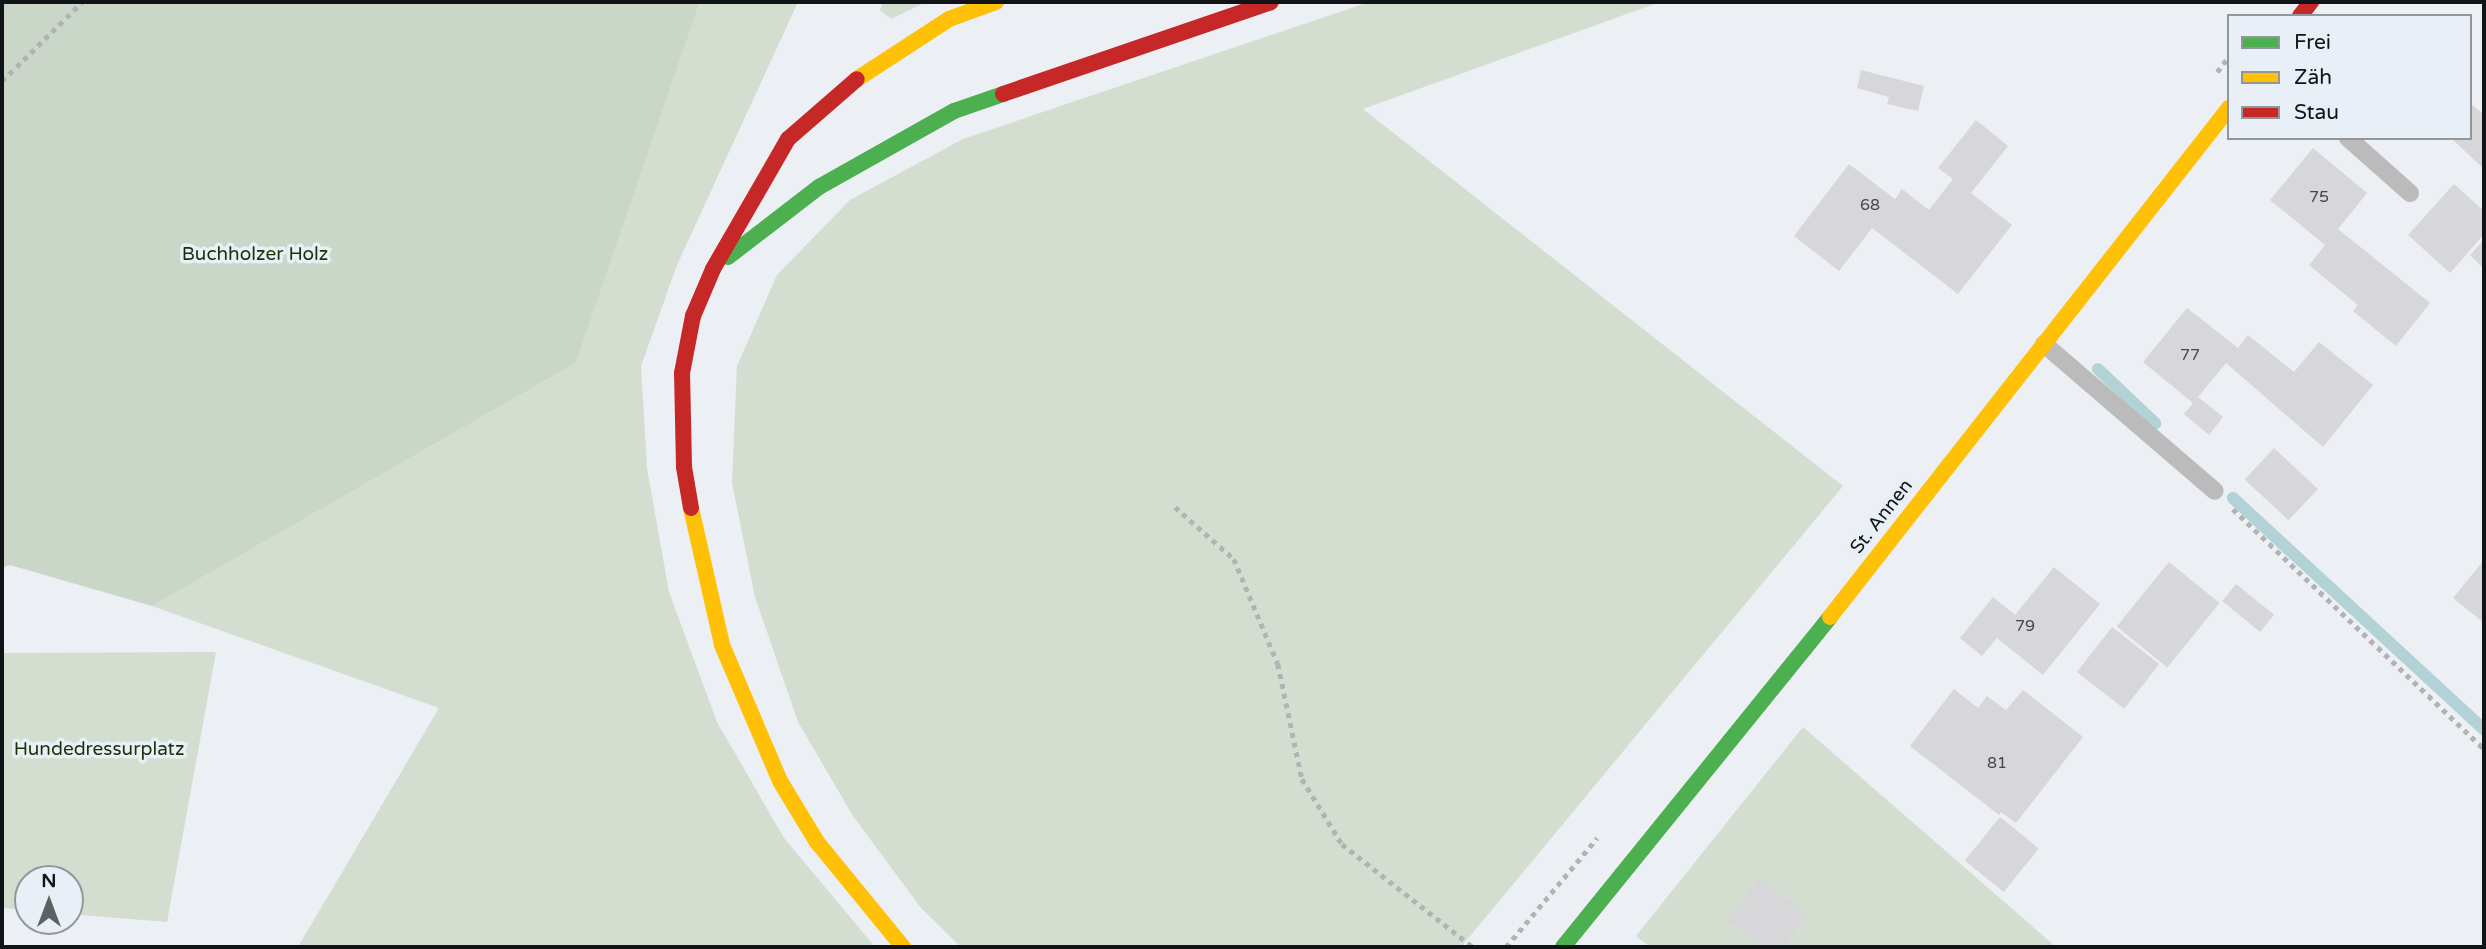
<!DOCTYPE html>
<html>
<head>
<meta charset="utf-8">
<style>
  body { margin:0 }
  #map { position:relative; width:2486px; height:949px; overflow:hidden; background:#eceff3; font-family:"Varela Round",sans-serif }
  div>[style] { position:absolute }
  .green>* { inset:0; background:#d3ded0 }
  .forest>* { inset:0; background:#cad6c8 }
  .stream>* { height:12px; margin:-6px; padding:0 6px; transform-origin:6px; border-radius:6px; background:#b3d2d6 }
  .building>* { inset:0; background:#d7d6d8; transform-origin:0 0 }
  .path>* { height:4.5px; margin-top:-2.25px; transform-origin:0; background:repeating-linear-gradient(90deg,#b3b3b5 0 5px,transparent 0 10px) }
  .lane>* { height:18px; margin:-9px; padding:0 9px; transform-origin:9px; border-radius:9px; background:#bcbbbb }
  .fast>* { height:16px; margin:-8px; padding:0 8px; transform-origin:8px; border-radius:8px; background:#4caf50 }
  .slow>* { height:16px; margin:-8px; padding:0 8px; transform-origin:8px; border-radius:8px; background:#ffc107 }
  .jam>* { height:16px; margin:-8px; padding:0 8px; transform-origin:8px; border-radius:8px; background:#c62828 }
  span { translate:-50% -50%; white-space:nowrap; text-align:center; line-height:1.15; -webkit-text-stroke:7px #e9eff6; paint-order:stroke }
  .number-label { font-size:16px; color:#444648 }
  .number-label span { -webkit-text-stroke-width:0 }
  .park-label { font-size:19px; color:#1a3306 }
  .street-label { font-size:19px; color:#111316 }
  .frame { position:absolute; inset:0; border:4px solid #111316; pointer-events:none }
  .legend { position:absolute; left:2227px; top:14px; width:245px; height:126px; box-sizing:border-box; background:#e9eff6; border:2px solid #93979c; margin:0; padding:9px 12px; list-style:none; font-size:21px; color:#111316 }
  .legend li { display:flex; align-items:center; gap:14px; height:35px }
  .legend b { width:35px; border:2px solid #93979c }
  .north { position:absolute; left:14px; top:865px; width:70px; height:70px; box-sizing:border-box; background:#e9eff6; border:2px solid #93979c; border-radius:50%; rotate:0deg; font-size:19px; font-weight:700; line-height:28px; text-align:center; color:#111316 }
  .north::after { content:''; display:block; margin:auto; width:24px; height:32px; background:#5e6063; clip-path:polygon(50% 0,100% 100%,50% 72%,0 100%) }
</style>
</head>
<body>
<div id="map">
  <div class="green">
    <div style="clip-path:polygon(700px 2px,798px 2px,677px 265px,641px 366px,647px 468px,669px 592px,717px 722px,784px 838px,875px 947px,298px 947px,439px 708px,152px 606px,576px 363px)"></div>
    <div style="clip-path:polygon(883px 2px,926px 2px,891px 19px,880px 10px)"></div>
    <div style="clip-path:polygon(1369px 2px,1660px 2px,1363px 109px,1843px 486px,1461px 947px,961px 947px,921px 908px,853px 816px,798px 722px,755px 597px,732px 483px,737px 366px,777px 275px,850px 200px,963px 139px)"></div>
    <div style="clip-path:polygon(216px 652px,167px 922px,70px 914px,70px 879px,28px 879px,28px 910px,2px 908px,2px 653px)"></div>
    <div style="clip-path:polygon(1803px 727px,2056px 947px,1650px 947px,1636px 936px)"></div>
  </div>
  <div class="forest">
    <div style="clip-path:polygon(2px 2px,700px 2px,576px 363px,152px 606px,10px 565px,2px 568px)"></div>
  </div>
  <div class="stream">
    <div style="left:2098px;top:369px;width:79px;rotate:43.5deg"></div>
    <div style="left:2233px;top:498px;width:342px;rotate:42.7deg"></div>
  </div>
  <div class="building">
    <div style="clip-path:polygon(1861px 70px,1924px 86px,1918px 111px,1887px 104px,1889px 97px,1857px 88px)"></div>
    <div style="clip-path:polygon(2470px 103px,2484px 115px,2484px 169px,2451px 138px,2470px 138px)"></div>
    <div style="clip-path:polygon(1976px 120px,2008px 146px,1971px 193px,2012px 225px,1958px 294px,1872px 228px,1839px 271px,1794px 236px,1849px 164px,1895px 199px,1902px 189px,1929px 210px,1953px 179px,1938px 168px)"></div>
    <div style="clip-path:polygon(2313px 148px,2367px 193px,2338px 229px,2430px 303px,2396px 346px,2353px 311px,2358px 305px,2309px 265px,2325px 245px,2270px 200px)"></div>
    <div style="clip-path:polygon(2454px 184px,2484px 211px,2484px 234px,2450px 273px,2408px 235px)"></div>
    <div style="clip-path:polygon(2484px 240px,2484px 269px,2470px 255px)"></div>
    <div style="clip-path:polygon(2187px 308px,2238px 348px,2248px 335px,2294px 372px,2319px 342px,2373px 385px,2323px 447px,2226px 363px,2198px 397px,2223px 417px,2209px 435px,2184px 414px,2193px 403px,2143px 362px)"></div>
    <div style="left:2274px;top:448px;width:60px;height:43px;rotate:43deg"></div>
    <div style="clip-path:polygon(2484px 560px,2484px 623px,2453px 598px)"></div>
    <div style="left:2169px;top:562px;width:65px;height:83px;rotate:39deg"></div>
    <div style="clip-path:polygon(2054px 567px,2100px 604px,2043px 675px,1997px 638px,1982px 656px,1960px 638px,1993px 597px,2015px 615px)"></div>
    <div style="left:2236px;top:584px;width:49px;height:22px;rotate:39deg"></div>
    <div style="left:2112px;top:627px;width:60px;height:57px;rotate:38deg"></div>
    <div style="clip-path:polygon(1954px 689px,1978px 708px,1987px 696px,2006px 710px,2023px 690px,2083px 737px,2016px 823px,2001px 812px,1999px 815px,1910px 746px)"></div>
    <div style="left:2000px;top:817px;width:50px;height:56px;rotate:39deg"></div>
    <div style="clip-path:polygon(1760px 878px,1808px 915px,1783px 947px,1762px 947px,1727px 920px)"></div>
  </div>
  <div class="path">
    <div style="left:2217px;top:72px;width:20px;rotate:-53deg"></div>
    <div style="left:2px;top:81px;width:112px;rotate:-44.6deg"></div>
    <div style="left:1175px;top:507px;width:79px;rotate:41.4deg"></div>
    <div style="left:1234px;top:559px;width:114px;rotate:67.3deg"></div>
    <div style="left:1278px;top:664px;width:117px;rotate:78.2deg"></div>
    <div style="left:1302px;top:779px;width:76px;rotate:58.4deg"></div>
    <div style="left:1342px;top:844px;width:167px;rotate:38.2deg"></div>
    <div style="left:2233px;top:509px;width:347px;rotate:43.7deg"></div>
    <div style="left:1506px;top:947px;width:142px;rotate:-50.1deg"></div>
  </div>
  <div class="lane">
    <div style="left:2348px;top:138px;width:83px;rotate:41.6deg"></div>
    <div style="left:2044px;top:344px;width:225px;rotate:40.7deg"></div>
  </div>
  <div class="fast">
    <div style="left:728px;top:257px;width:115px;rotate:-37.6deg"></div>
    <div style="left:819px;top:187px;width:155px;rotate:-29.4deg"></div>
    <div style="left:954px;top:111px;width:52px;rotate:-19.1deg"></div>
    <div style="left:1563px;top:947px;width:424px;rotate:-51deg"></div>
  </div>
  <div class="slow">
    <div style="left:857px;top:79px;width:110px;rotate:-33.1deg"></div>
    <div style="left:949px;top:19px;width:50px;rotate:-19.9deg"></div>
    <div style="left:691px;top:508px;width:140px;rotate:77.2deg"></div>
    <div style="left:722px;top:645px;width:148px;rotate:66.9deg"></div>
    <div style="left:780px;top:781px;width:71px;rotate:58.8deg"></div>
    <div style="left:817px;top:842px;width:136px;rotate:50.7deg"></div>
    <div style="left:1830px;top:617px;width:647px;rotate:-51.91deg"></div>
  </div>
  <div class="jam">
    <div style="left:2300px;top:16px;width:18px;rotate:-52deg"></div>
    <div style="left:1003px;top:94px;width:283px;rotate:-18.9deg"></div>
    <div style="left:691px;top:508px;width:42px;rotate:-99.7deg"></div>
    <div style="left:684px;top:467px;width:94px;rotate:-91.2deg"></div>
    <div style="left:682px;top:373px;width:58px;rotate:-79.1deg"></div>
    <div style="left:693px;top:316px;width:51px;rotate:-66.9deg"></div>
    <div style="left:713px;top:269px;width:150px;rotate:-60deg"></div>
    <div style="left:788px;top:139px;width:91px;rotate:-41deg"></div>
  </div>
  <div class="number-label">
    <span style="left:2319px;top:197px">75</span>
    <span style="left:1870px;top:205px">68</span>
    <span style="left:2190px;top:355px">77</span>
    <span style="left:2025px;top:626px">79</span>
    <span style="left:1997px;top:763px">81</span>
  </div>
  <div class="park-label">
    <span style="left:255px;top:255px">Buchholzer Holz</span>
    <span style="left:99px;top:750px">Hundedressurplatz</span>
  </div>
  <div class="street-label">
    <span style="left:1882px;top:517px;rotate:-52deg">St. Annen</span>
  </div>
  <div class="frame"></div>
  <ul class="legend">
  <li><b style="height:9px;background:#4caf50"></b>Frei</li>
  <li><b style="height:9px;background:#ffc107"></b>Zäh</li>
  <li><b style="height:9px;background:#c62828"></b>Stau</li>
  </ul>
  <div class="north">N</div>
</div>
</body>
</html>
